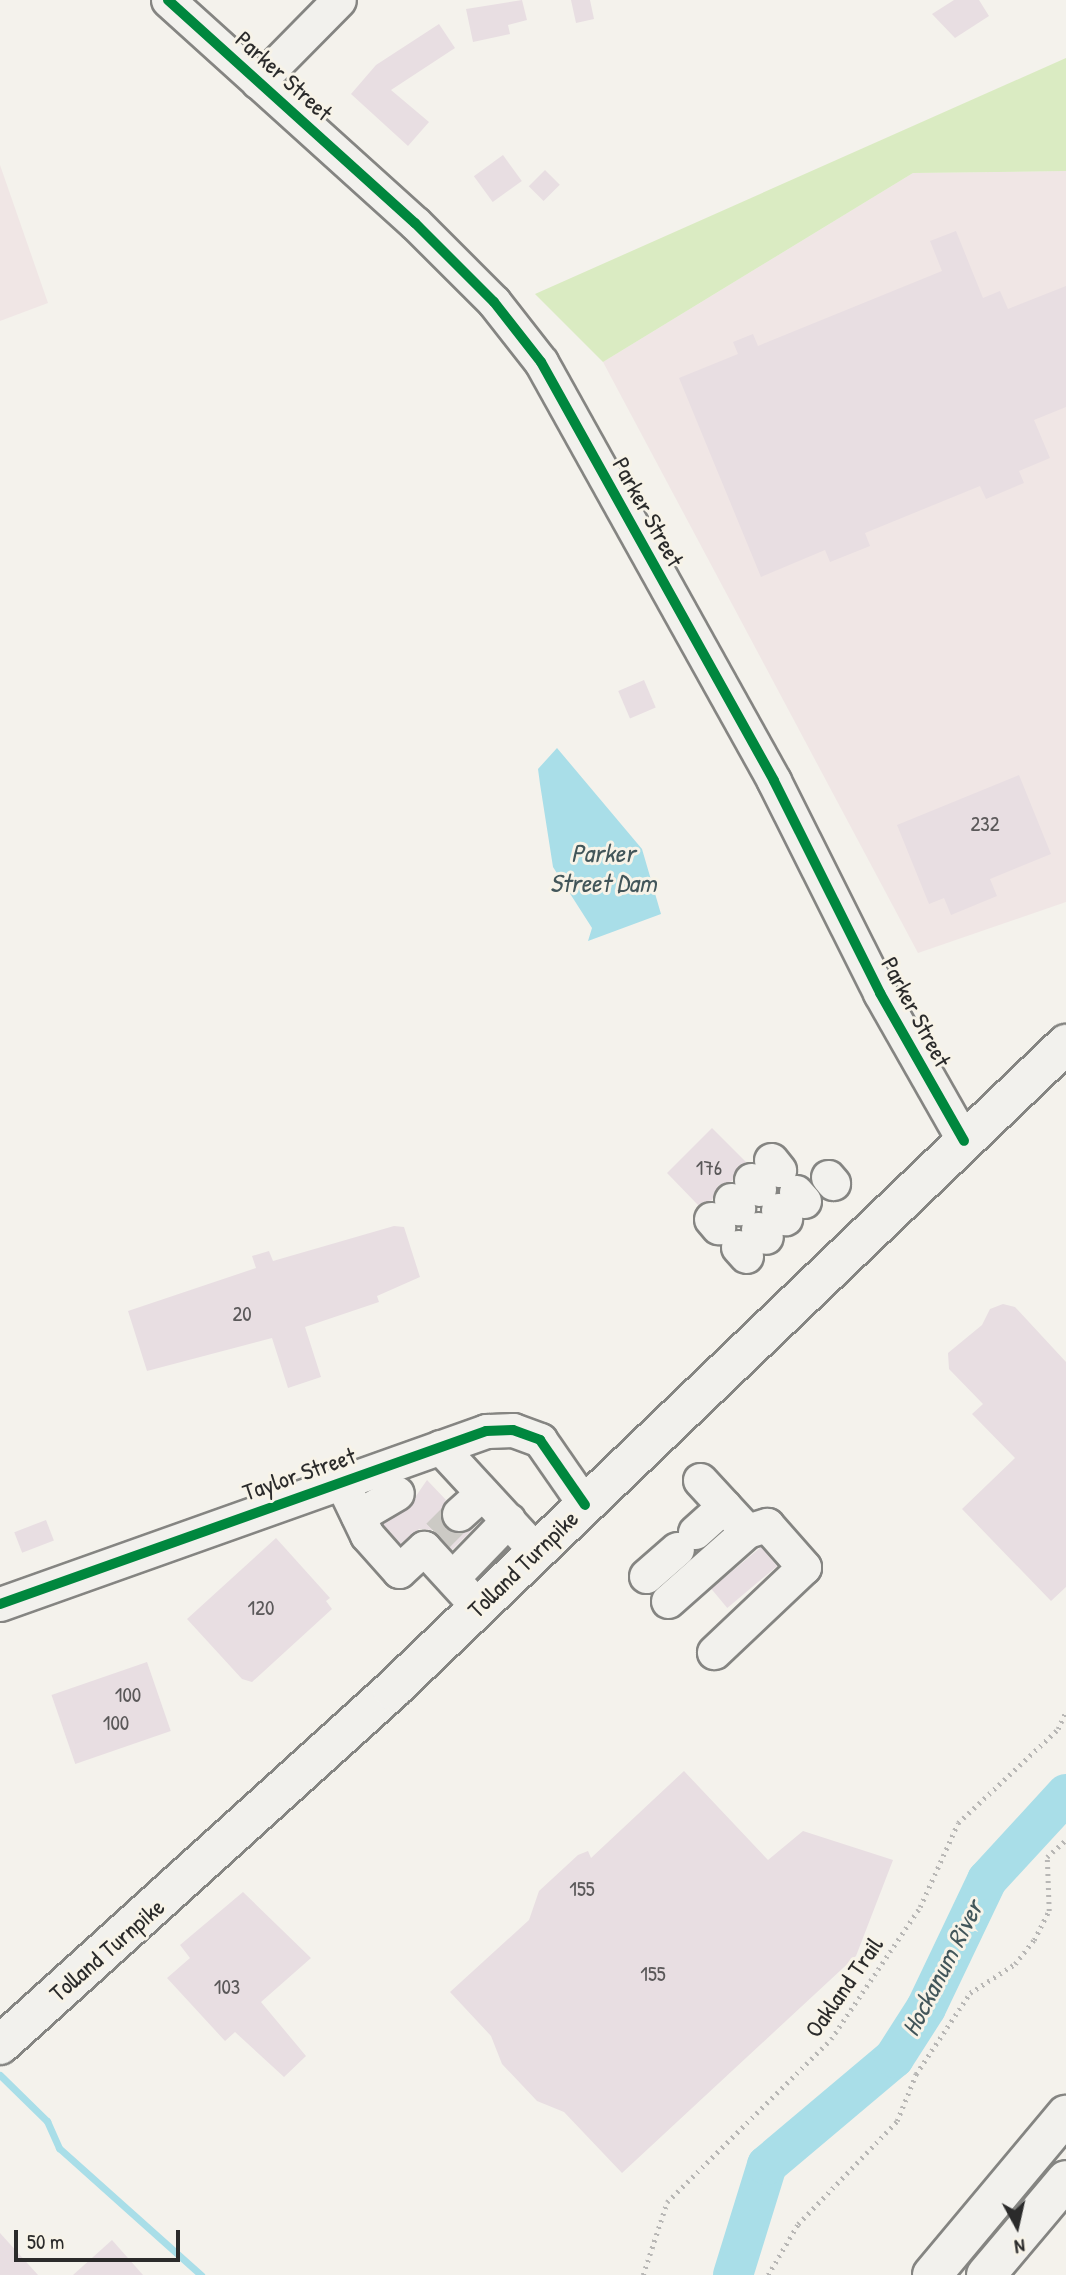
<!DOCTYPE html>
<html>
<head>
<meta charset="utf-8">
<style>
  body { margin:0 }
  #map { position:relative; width:1066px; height:2275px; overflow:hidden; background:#f4f2ec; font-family:"Patrick Hand",sans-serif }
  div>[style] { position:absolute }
  .built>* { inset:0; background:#f0e6e5 }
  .green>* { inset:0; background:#daebc2 }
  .water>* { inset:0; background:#a9dee8 }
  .stream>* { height:7px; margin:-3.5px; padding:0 3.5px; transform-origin:3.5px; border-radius:3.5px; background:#a9dee8 }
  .river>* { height:40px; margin:-20px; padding:0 20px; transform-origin:20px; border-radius:20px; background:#a9dee8 }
  .building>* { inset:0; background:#e8dee2; transform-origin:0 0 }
  .minor-tunnel>* { height:33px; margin-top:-16.5px; transform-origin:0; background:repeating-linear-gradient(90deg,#cccac5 0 33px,transparent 0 50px) }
  .path>* { height:4.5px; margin-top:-2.25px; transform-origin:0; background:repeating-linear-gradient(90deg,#b8b7b5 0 2px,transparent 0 7px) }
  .roads { filter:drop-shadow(2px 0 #858582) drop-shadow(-2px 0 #858582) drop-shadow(0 2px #858582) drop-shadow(0 -2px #858582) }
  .minor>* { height:33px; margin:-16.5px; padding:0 16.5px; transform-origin:16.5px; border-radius:16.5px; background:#f2f1ed }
  .major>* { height:38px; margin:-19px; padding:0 19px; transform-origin:19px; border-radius:19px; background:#f2f1ed }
  .highway>* { height:38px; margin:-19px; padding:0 19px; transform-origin:19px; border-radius:19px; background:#f2f1ed }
  .cycleway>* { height:10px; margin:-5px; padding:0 5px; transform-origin:5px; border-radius:5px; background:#00873e }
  span { translate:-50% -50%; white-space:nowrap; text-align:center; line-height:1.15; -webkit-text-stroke:6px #f7f3e8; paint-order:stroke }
  .number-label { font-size:21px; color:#5a5859 }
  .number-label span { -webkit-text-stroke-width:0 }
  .street-label { font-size:24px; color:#2b2b2b }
  .water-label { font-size:26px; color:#42565a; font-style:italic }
  .north { position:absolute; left:982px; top:2191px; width:70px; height:70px; -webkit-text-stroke:5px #f7f3e8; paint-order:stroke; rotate:172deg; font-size:19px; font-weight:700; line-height:28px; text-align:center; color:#2b2b2b }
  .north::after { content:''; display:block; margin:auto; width:24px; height:32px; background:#2b2b2b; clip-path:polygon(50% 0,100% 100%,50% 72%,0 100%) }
  .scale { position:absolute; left:14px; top:2230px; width:166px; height:32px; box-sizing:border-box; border:4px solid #2b2b2b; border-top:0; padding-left:9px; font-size:21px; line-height:24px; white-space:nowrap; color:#2b2b2b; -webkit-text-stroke:5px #f7f3e8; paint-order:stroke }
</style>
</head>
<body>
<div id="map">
  <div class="built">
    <div style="clip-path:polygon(0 165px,48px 303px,0 321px)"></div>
    <div style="clip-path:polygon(1066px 171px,1066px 902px,918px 953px,603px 362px,913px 173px)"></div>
  </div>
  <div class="green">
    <div style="clip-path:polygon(1066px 58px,1066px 171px,913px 173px,603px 362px,535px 294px)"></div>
  </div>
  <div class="water">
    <div style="clip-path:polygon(557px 748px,642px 849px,661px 914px,588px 941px,592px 928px,553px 867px,540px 784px,538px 769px)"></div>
  </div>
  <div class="stream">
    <div style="left:0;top:2075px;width:66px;rotate:44.4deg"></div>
    <div style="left:47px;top:2121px;width:30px;rotate:66deg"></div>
    <div style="left:59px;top:2148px;width:191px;rotate:41.8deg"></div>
  </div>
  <div class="river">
    <div style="left:733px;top:2275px;width:115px;rotate:-72.8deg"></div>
    <div style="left:767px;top:2165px;width:166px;rotate:-40.1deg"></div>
    <div style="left:894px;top:2058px;width:59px;rotate:-57.4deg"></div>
    <div style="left:926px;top:2008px;width:142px;rotate:-64.5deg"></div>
    <div style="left:987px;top:1880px;width:117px;rotate:-47.4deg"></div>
  </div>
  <div class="building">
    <div style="clip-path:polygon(522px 0,527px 20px,508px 25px,510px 34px,473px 42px,466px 9px)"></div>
    <div style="clip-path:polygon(571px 0,590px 0,594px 19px,576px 23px)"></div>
    <div style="clip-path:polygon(954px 0,979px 0,989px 16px,955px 38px,932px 14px)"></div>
    <div style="clip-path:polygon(439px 24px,455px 48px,391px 90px,429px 122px,408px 146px,351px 94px,376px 65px)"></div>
    <div style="left:503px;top:155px;width:32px;height:36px;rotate:54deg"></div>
    <div style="left:545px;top:170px;width:21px;height:23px;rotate:45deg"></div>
    <div style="clip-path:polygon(956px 231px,983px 298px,1000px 291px,1008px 309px,1066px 286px,1066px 407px,1034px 420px,1050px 458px,1019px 471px,1024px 483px,986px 499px,980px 486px,865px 533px,870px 546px,830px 562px,825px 550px,761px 577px,679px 378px,738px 354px,733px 342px,753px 334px,758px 346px,942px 271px,930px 241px)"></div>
    <div style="left:644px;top:680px;width:30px;height:28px;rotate:67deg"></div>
    <div style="clip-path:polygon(1019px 775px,1051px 854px,990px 879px,997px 896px,951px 915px,944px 898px,929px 904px,897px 825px)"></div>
    <div style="clip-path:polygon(712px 1128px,746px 1162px,732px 1181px,718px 1186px,712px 1200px,698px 1205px,667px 1173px)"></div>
    <div style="clip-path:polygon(394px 1226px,404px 1227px,420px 1277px,377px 1296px,379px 1302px,305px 1327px,321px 1377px,288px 1388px,272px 1338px,147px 1371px,128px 1311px,256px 1268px,252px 1256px,269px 1251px,273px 1261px)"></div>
    <div style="clip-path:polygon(1003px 1304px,1015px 1307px,1066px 1362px,1066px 1587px,1051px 1601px,962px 1509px,1015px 1458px,972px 1414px,983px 1404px,949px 1369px,948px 1353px,982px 1325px,990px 1309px)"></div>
    <div style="clip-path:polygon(427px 1480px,446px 1500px,440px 1517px,445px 1527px,473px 1529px,452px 1550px,433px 1530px,419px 1529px,400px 1544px,383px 1524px,407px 1509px)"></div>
    <div style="left:46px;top:1520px;width:22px;height:34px;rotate:69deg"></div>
    <div style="clip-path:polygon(276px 1538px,330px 1598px,326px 1601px,332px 1609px,252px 1682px,242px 1679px,187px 1619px)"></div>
    <div style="left:761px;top:1547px;width:25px;height:65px;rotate:50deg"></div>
    <div style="left:147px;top:1662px;width:73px;height:101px;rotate:71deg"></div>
    <div style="clip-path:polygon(684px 1771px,768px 1860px,803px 1831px,893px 1860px,856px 1956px,622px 2173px,564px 2112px,537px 2101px,502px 2064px,491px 2036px,450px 1992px,529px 1920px,539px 1891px,578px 1855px,588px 1851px,591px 1858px)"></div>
    <div style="clip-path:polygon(243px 1892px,311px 1958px,261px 2002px,306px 2056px,284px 2077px,235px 2032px,225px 2041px,167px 1978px,190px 1958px,180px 1945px)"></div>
    <div style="clip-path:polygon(0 2233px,38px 2275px,0 2275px)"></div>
    <div style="clip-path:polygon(112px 2240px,143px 2275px,73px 2275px)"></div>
  </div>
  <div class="minor-tunnel">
    <div style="left:438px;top:1535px;width:30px;rotate:-45deg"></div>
  </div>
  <div class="path">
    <div style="left:643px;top:2275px;width:77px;rotate:-71.8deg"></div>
    <div style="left:667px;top:2202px;width:231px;rotate:-44.8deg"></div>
    <div style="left:831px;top:2039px;width:159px;rotate:-56deg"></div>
    <div style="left:920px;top:1907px;width:92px;rotate:-65.7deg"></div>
    <div style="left:958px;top:1823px;width:137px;rotate:-43.2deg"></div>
    <div style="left:1058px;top:1729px;width:20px;rotate:-66deg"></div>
    <div style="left:768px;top:2275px;width:59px;rotate:-59.5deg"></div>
    <div style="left:798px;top:2224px;width:143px;rotate:-46.1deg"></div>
    <div style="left:897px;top:2121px;width:51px;rotate:-68deg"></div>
    <div style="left:916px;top:2074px;width:97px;rotate:-56.3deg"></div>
    <div style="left:970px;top:1993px;width:54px;rotate:-32.8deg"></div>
    <div style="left:1015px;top:1964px;width:31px;rotate:-52deg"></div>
    <div style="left:1034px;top:1940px;width:33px;rotate:-63deg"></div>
    <div style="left:1049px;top:1911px;width:54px;rotate:-92.1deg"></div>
    <div style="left:1047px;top:1857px;width:25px;rotate:-42deg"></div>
  </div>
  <div class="roads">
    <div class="minor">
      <div style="left:168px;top:0;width:333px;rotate:42.1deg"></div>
      <div style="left:415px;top:223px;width:112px;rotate:45deg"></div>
      <div style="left:494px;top:302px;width:76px;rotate:51.9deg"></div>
      <div style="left:541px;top:362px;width:479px;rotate:60.9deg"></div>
      <div style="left:774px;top:781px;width:237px;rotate:63.4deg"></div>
      <div style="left:880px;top:993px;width:170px;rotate:60.4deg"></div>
      <div style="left:258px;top:82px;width:115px;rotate:-45.4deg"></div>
      <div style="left:771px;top:1160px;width:13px;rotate:51deg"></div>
      <div style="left:828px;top:1177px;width:8px;rotate:50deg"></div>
      <div style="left:751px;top:1180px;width:12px;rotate:48deg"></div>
      <div style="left:796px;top:1192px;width:12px;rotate:48deg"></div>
      <div style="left:731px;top:1200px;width:11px;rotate:49deg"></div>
      <div style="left:778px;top:1210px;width:11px;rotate:49deg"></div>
      <div style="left:711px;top:1219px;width:11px;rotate:49deg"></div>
      <div style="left:758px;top:1229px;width:11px;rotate:45deg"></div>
      <div style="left:738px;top:1247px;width:12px;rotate:48deg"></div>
      <div style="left:440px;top:1447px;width:142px;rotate:47.3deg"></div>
      <div style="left:700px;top:1480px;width:69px;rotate:47.3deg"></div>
      <div style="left:747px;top:1531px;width:21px;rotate:-17deg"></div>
      <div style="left:767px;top:1525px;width:56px;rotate:48.6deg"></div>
      <div style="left:804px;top:1567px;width:124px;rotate:136.6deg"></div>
      <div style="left:341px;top:1481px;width:60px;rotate:64.3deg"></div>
      <div style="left:367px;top:1535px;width:48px;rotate:48.4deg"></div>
      <div style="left:399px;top:1571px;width:34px;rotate:-43deg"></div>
      <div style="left:424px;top:1548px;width:80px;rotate:47.5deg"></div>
      <div style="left:459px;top:1514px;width:31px;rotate:-42deg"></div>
      <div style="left:358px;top:1516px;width:45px;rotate:-30.5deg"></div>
      <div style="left:695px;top:1532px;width:39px;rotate:-42deg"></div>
      <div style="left:646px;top:1576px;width:41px;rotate:-41.1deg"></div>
      <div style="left:452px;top:1578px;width:81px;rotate:-46deg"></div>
      <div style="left:668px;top:1601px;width:106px;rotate:-41.5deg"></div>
      <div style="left:0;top:1604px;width:516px;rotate:-19.59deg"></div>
      <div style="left:486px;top:1431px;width:27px;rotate:-2deg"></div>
      <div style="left:513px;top:1430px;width:29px;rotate:20deg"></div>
      <div style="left:540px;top:1440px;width:79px;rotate:55.3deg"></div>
    </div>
    <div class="major">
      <div style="left:0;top:2045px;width:529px;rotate:-42.16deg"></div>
      <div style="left:392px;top:1690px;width:934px;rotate:-43.78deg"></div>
    </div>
    <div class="highway">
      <div style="left:932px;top:2275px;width:209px;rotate:-50.1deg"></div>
      <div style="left:986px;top:2275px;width:124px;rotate:-49.9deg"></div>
    </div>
  </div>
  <div class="cycleway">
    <div style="left:168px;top:0;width:333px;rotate:42.1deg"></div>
    <div style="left:415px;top:223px;width:112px;rotate:45deg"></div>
    <div style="left:494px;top:302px;width:76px;rotate:51.9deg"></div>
    <div style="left:541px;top:362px;width:479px;rotate:60.9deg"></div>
    <div style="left:774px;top:781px;width:237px;rotate:63.4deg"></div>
    <div style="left:880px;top:993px;width:170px;rotate:60.4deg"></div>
    <div style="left:0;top:1604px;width:516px;rotate:-19.59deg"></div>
    <div style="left:486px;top:1431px;width:27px;rotate:-2deg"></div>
    <div style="left:513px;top:1430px;width:29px;rotate:20deg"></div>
    <div style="left:540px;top:1440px;width:79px;rotate:55.3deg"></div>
  </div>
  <div class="number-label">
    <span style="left:985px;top:824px">232</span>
    <span style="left:709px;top:1168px">176</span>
    <span style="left:242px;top:1314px">20</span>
    <span style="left:261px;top:1608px">120</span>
    <span style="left:128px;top:1695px">100</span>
    <span style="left:116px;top:1723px">100</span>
    <span style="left:582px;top:1889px">155</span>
    <span style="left:653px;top:1974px">155</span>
    <span style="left:227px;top:1987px">103</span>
  </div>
  <div class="street-label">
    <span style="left:284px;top:76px;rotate:42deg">Parker Street</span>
    <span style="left:648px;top:512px;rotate:61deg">Parker Street</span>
    <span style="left:916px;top:1012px;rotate:62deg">Parker Street</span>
    <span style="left:299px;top:1474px;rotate:-19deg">Taylor Street</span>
    <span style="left:523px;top:1564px;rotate:-44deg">Tolland Turnpike</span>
    <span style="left:107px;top:1950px;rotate:-41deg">Tolland Turnpike</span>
    <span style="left:844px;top:1987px;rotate:-55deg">Oakland Trail</span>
  </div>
  <div class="water-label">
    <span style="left:603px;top:868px">Parker<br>Street Dam</span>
    <span style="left:942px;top:1968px;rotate:-63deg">Hockanum River</span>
  </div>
  <div class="north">N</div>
  <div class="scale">50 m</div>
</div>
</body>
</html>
